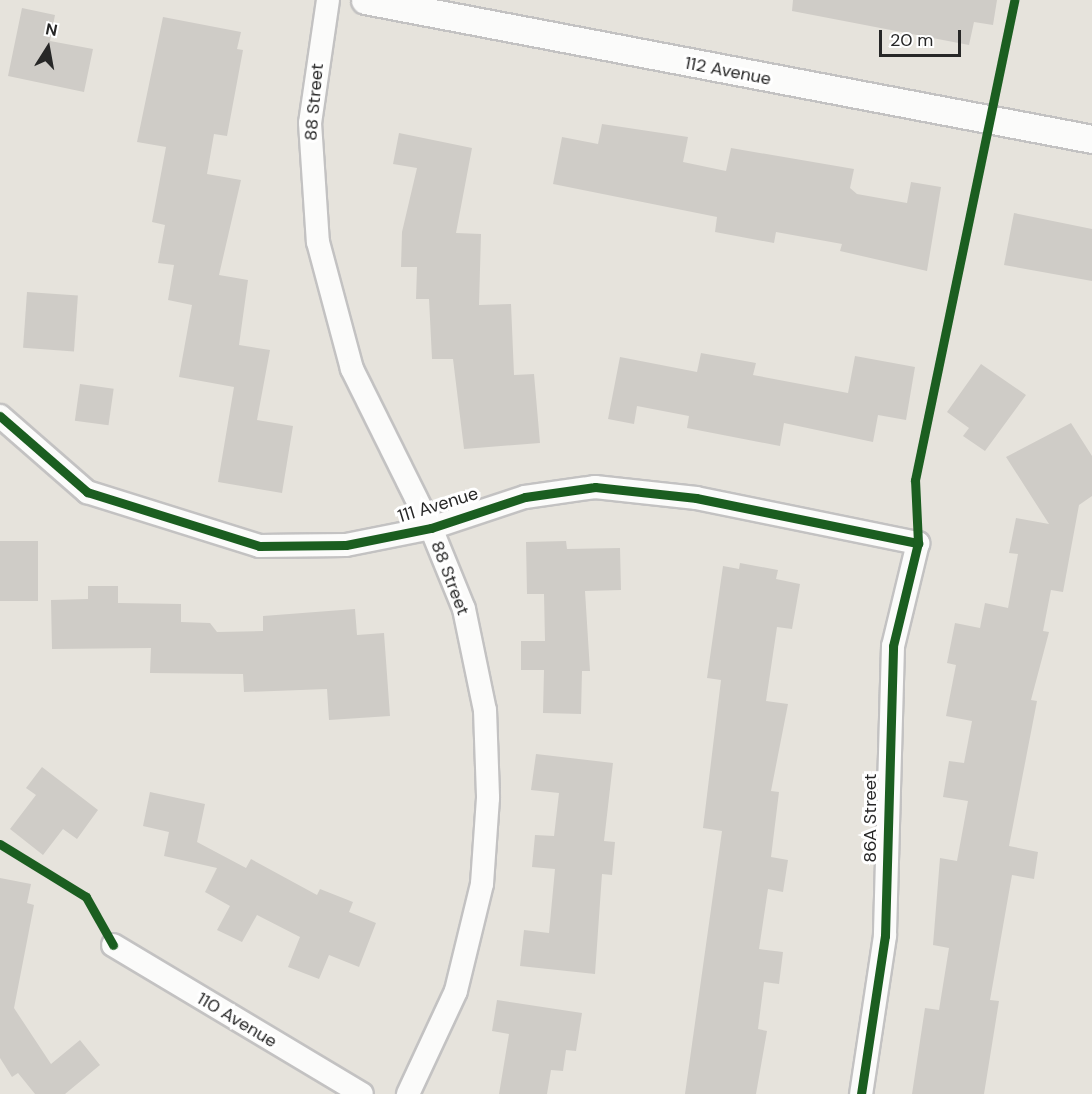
<!DOCTYPE html>
<html>
<head>
<meta charset="utf-8">
<style>
  body { margin:0 }
  #map { position:relative; width:1092px; height:1094px; overflow:hidden; background:#e6e3dc; font-family:"DM Sans",sans-serif }
  div>[style] { position:absolute }
  .building>* { inset:0; background:#cfccc7; transform-origin:0 0 }
  .roads { filter:drop-shadow(2px 0 #c3c2c2) drop-shadow(-2px 0 #c3c2c2) drop-shadow(0 2px #c3c2c2) drop-shadow(0 -2px #c3c2c2) }
  .minor>* { height:22px; margin:-11px; padding:0 11px; transform-origin:11px; border-radius:11px; background:#fbfbfa }
  .tertiary>* { height:27px; margin:-13.5px; padding:0 13.5px; transform-origin:13.5px; border-radius:13.5px; background:#fbfbfa }
  .cycleway>* { height:9px; margin:-4.5px; padding:0 4.5px; transform-origin:4.5px; border-radius:4.5px; background:#1b5e20 }
  span { translate:-50% -50%; white-space:nowrap; text-align:center; line-height:1.15; -webkit-text-stroke:6px #fff; paint-order:stroke }
  .street-label { font-size:18px; color:#272727 }
  .north { position:absolute; left:18px; top:18px; width:60px; height:60px; -webkit-text-stroke:4px #fff; paint-order:stroke; rotate:11deg; font-size:16px; font-weight:700; line-height:24px; text-align:center; color:#272727 }
  .north::after { content:''; display:block; margin:auto; width:21px; height:27px; background:#272727; clip-path:polygon(50% 0,100% 100%,50% 72%,0 100%) }
  .scale { position:absolute; left:879px; top:30px; width:82px; height:27px; box-sizing:border-box; border:3px solid #272727; border-top:0; padding-left:8px; font-size:18px; line-height:21px; white-space:nowrap; color:#272727; -webkit-text-stroke:4px #fff; paint-order:stroke }
</style>
</head>
<body>
<div id="map">
  <div class="building">
    <div style="clip-path:polygon(793px 0,997px 0,993px 25px,974px 22px,969px 45px,792px 11px)"></div>
    <div style="clip-path:polygon(22px 8px,55px 15px,50px 41px,93px 49px,84px 92px,8px 76px)"></div>
    <div style="clip-path:polygon(163px 17px,241px 32px,237px 49px,243px 50px,227px 136px,214px 134px,207px 174px,241px 180px,219px 275px,248px 280px,239px 345px,270px 350px,257px 420px,293px 426px,282px 493px,218px 482px,234px 387px,179px 377px,192px 305px,168px 300px,174px 265px,158px 263px,165px 225px,152px 222px,166px 147px,137px 142px)"></div>
    <div style="clip-path:polygon(602px 124px,688px 137px,683px 162px,726px 171px,731px 148px,854px 169px,850px 188px,857px 194px,907px 203px,911px 182px,941px 187px,927px 271px,840px 251px,842px 244px,776px 232px,774px 243px,715px 232px,717px 217px,553px 184px,562px 137px,598px 144px)"></div>
    <div style="clip-path:polygon(399px 133px,472px 148px,456px 233px,481px 234px,479px 305px,511px 304px,514px 375px,534px 374px,540px 443px,464px 449px,453px 359px,432px 359px,429px 299px,416px 299px,417px 267px,401px 267px,402px 232px,417px 168px,393px 164px)"></div>
    <div style="clip-path:polygon(1014px 213px,1092px 229px,1092px 281px,1004px 265px)"></div>
    <div style="left:27px;top:292px;width:51px;height:56px;rotate:4deg"></div>
    <div style="clip-path:polygon(701px 353px,756px 363px,753px 375px,848px 393px,855px 356px,915px 367px,906px 420px,878px 415px,873px 442px,784px 423px,780px 446px,687px 428px,689px 416px,637px 406px,634px 424px,608px 419px,620px 357px,697px 372px)"></div>
    <div style="clip-path:polygon(981px 364px,1026px 395px,985px 451px,963px 436px,969px 428px,947px 412px)"></div>
    <div style="left:80px;top:384px;width:34px;height:37px;rotate:8deg"></div>
    <div style="clip-path:polygon(1071px 423px,1092px 456px,1092px 496px,1079px 505px,1063px 592px,1051px 590px,1043px 631px,1049px 632px,1031px 700px,1037px 701px,1009px 846px,1038px 852px,1034px 879px,1012px 875px,990px 1000px,999px 1001px,984px 1094px,912px 1094px,925px 1008px,939px 1010px,949px 948px,933px 945px,940px 858px,957px 861px,968px 801px,943px 797px,949px 761px,964px 763px,972px 721px,946px 716px,956px 665px,947px 663px,955px 623px,980px 628px,985px 603px,1008px 608px,1018px 554px,1009px 553px,1016px 518px,1049px 524px,1006px 457px)"></div>
    <div style="left:38px;top:541px;width:60px;height:38px;rotate:90deg"></div>
    <div style="clip-path:polygon(566px 541px,567px 549px,620px 548px,621px 590px,585px 591px,590px 671px,582px 671px,581px 714px,543px 713px,544px 670px,521px 670px,521px 641px,545px 641px,544px 594px,527px 594px,526px 542px)"></div>
    <div style="clip-path:polygon(740px 563px,778px 570px,776px 579px,800px 584px,792px 629px,777px 627px,766px 701px,788px 704px,771px 791px,779px 792px,771px 857px,788px 860px,783px 892px,768px 889px,759px 949px,783px 952px,779px 984px,764px 982px,758px 1029px,767px 1031px,756px 1094px,685px 1094px,722px 831px,703px 828px,721px 680px,707px 678px,723px 566px,739px 569px)"></div>
    <div style="clip-path:polygon(88px 586px,118px 586px,118px 603px,181px 604px,181px 622px,210px 623px,217px 632px,263px 631px,263px 616px,355px 609px,357px 635px,384px 633px,390px 716px,329px 720px,327px 689px,244px 692px,243px 674px,150px 673px,151px 648px,52px 649px,51px 600px,88px 599px)"></div>
    <div style="clip-path:polygon(536px 754px,613px 763px,604px 841px,615px 842px,612px 875px,602px 874px,595px 974px,520px 966px,524px 930px,549px 933px,555px 869px,532px 867px,535px 835px,554px 836px,559px 793px,531px 790px)"></div>
    <div style="clip-path:polygon(42px 767px,98px 810px,77px 839px,63px 829px,43px 855px,10px 829px,36px 795px,26px 788px)"></div>
    <div style="clip-path:polygon(150px 792px,205px 804px,197px 842px,246px 868px,251px 859px,317px 895px,320px 889px,353px 902px,349px 912px,376px 923px,359px 967px,329px 955px,319px 979px,288px 967px,300px 937px,257px 915px,242px 942px,217px 930px,230px 906px,205px 892px,217px 868px,164px 856px,169px 832px,143px 826px)"></div>
    <div style="clip-path:polygon(0 878px,31px 884px,27px 903px,34px 905px,14px 1008px,51px 1064px,80px 1040px,100px 1065px,65px 1094px,35px 1094px,18px 1073px,12px 1077px,0 1058px)"></div>
    <div style="clip-path:polygon(497px 1000px,582px 1013px,576px 1051px,566px 1050px,563px 1071px,551px 1070px,547px 1094px,499px 1094px,509px 1034px,492px 1031px)"></div>
  </div>
  <div class="roads">
    <div class="minor">
      <div style="left:328px;top:0;width:124px;rotate:98.3deg"></div>
      <div style="left:310px;top:123px;width:119px;rotate:86.2deg"></div>
      <div style="left:318px;top:242px;width:131px;rotate:75deg"></div>
      <div style="left:352px;top:369px;width:178px;rotate:63.6deg"></div>
      <div style="left:431px;top:528px;width:87px;rotate:67.8deg"></div>
      <div style="left:464px;top:609px;width:103px;rotate:78.3deg"></div>
      <div style="left:485px;top:710px;width:88px;rotate:88deg"></div>
      <div style="left:488px;top:798px;width:86px;rotate:94deg"></div>
      <div style="left:482px;top:884px;width:110px;rotate:103.7deg"></div>
      <div style="left:456px;top:991px;width:114px;rotate:115deg"></div>
      <div style="left:0;top:416px;width:116px;rotate:41.1deg"></div>
      <div style="left:87px;top:492px;width:180px;rotate:17.4deg"></div>
      <div style="left:259px;top:546px;width:87px;rotate:-0.7deg"></div>
      <div style="left:346px;top:545px;width:87px;rotate:-11.3deg"></div>
      <div style="left:431px;top:528px;width:99px;rotate:-18.3deg"></div>
      <div style="left:525px;top:497px;width:71px;rotate:-8.1deg"></div>
      <div style="left:595px;top:487px;width:102px;rotate:6.2deg"></div>
      <div style="left:696px;top:498px;width:227px;rotate:11.5deg"></div>
      <div style="left:918px;top:543px;width:106px;rotate:103.6deg"></div>
      <div style="left:893px;top:646px;width:290px;rotate:91.6deg"></div>
      <div style="left:885px;top:936px;width:160px;rotate:98.6deg"></div>
      <div style="left:113px;top:945px;width:290px;rotate:30.9deg"></div>
    </div>
    <div class="tertiary">
      <div style="left:365px;top:0;width:740px;rotate:10.82deg"></div>
    </div>
  </div>
  <div class="cycleway">
    <div style="left:0;top:416px;width:116px;rotate:41.1deg"></div>
    <div style="left:87px;top:492px;width:180px;rotate:17.4deg"></div>
    <div style="left:259px;top:546px;width:87px;rotate:-0.7deg"></div>
    <div style="left:346px;top:545px;width:87px;rotate:-11.3deg"></div>
    <div style="left:431px;top:528px;width:99px;rotate:-18.3deg"></div>
    <div style="left:525px;top:497px;width:71px;rotate:-8.1deg"></div>
    <div style="left:595px;top:487px;width:102px;rotate:6.2deg"></div>
    <div style="left:696px;top:498px;width:227px;rotate:11.5deg"></div>
    <div style="left:0;top:844px;width:101px;rotate:31.6deg"></div>
    <div style="left:86px;top:897px;width:55px;rotate:60.6deg"></div>
    <div style="left:861px;top:1094px;width:160px;rotate:-81.4deg"></div>
    <div style="left:885px;top:936px;width:290px;rotate:-88.4deg"></div>
    <div style="left:893px;top:646px;width:106px;rotate:-76.4deg"></div>
    <div style="left:918px;top:543px;width:63px;rotate:-92.7deg"></div>
    <div style="left:915px;top:480px;width:490px;rotate:-78.3deg"></div>
  </div>
  <div class="street-label">
    <span style="left:728px;top:71px;rotate:11deg">112 Avenue</span>
    <span style="left:314px;top:102px;rotate:-85deg">88 Street</span>
    <span style="left:438px;top:505px;rotate:-17deg">111 Avenue</span>
    <span style="left:450px;top:578px;rotate:69deg">88 Street</span>
    <span style="left:870px;top:818px;rotate:-90deg">86A Street</span>
    <span style="left:237px;top:1020px;rotate:31deg">110 Avenue</span>
  </div>
  <div class="north">N</div>
  <div class="scale">20 m</div>
</div>
</body>
</html>
